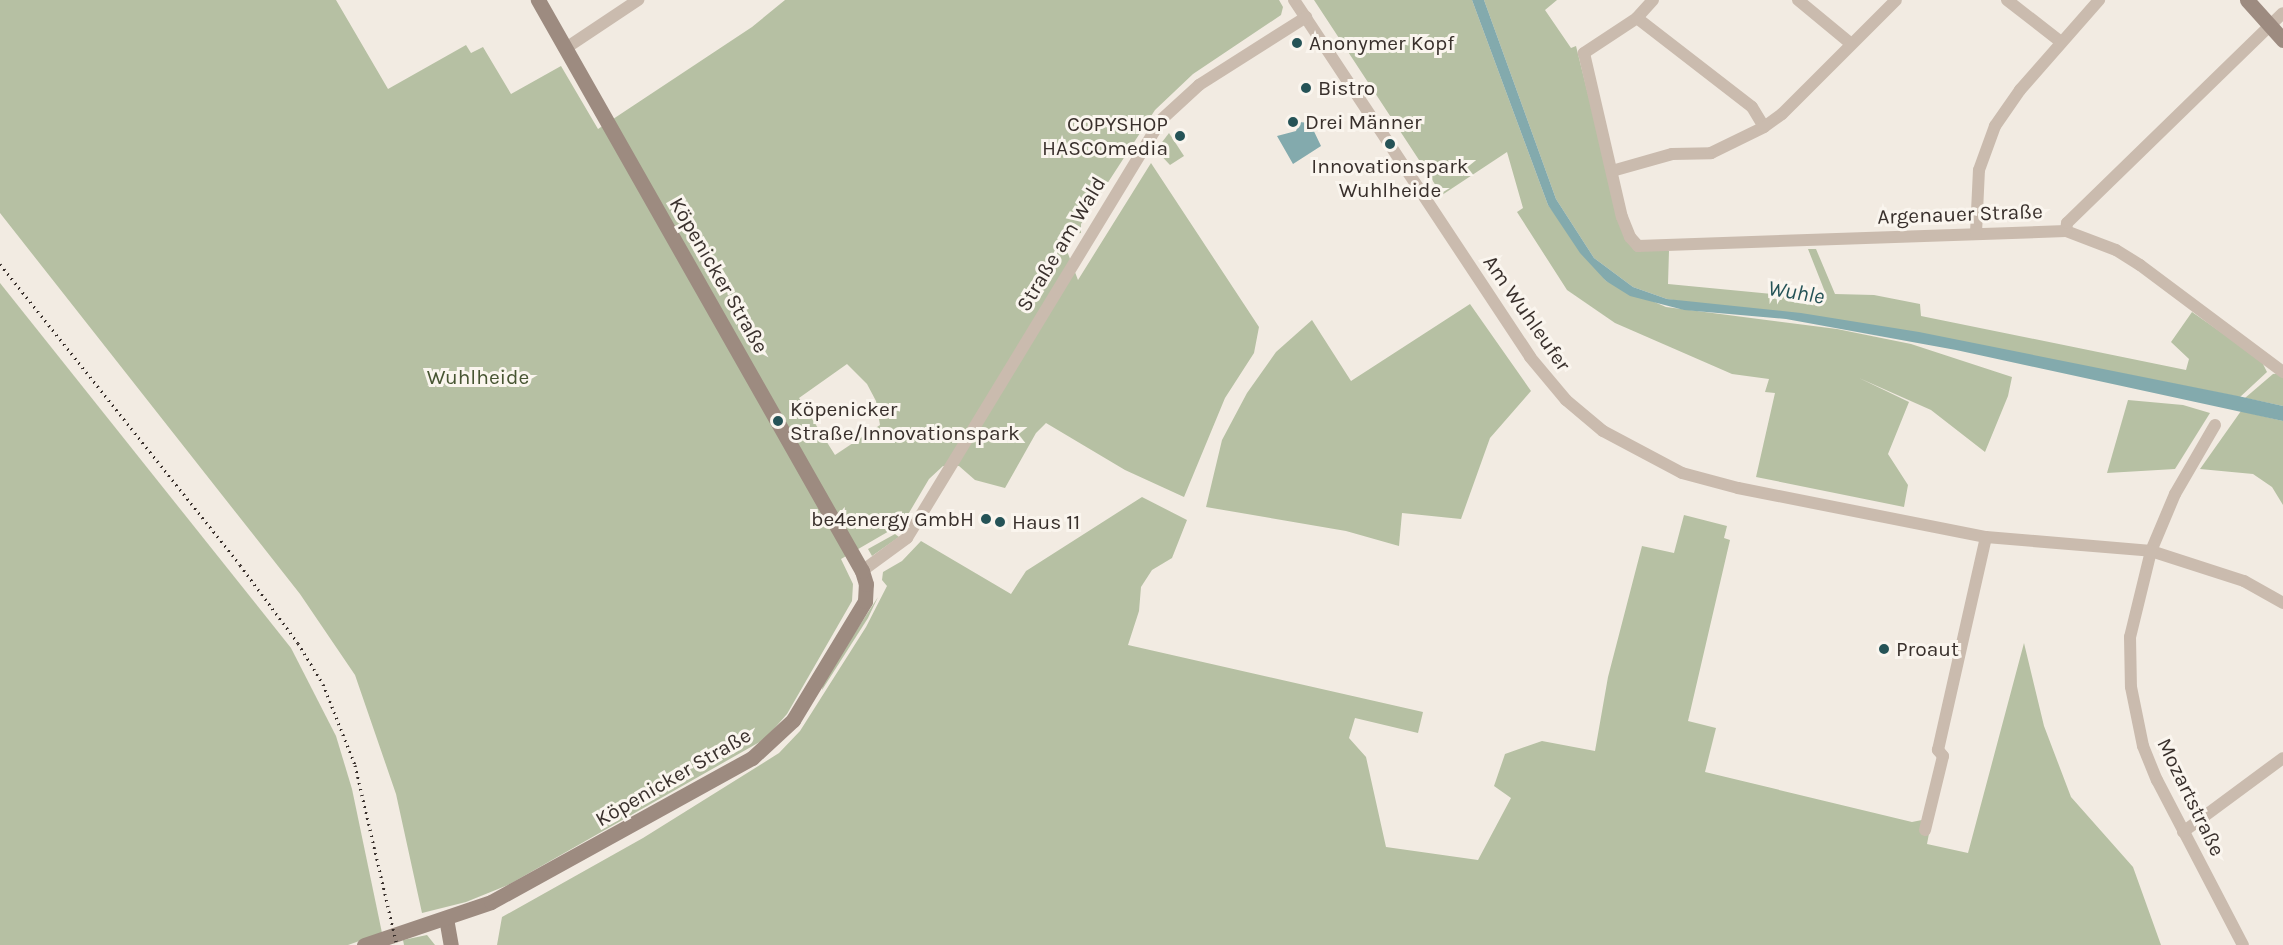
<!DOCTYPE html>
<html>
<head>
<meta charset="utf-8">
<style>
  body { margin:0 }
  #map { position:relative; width:2283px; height:945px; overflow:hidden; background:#f2ebe2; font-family:Karla,sans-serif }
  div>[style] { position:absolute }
  .green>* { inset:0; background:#b6c0a3 }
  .water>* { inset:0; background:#83aaad }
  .street>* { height:12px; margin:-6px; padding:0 6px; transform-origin:6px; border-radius:6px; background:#cabbae }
  .secondary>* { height:15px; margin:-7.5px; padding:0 7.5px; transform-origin:7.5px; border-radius:7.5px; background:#9d8b80 }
  .rail>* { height:3px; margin-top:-1.5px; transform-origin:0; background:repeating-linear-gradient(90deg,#39302c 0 1.5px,transparent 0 6px) }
  .dots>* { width:16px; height:16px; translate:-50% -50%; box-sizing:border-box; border:3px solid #faf5ee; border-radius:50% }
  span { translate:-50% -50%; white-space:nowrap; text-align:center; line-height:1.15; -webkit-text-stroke:6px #faf5ee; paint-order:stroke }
  .poi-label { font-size:21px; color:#39302c }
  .left { translate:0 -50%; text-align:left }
  .right { translate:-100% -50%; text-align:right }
  .street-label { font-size:21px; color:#39302c }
  .park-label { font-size:21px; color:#475532 }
  .water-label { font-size:22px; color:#255357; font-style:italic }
</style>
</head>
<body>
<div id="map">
  <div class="green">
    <div style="clip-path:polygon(evenodd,0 0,336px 0,388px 89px,466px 45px,471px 53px,483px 47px,511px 94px,561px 66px,598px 129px,752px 27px,785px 0,1279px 0,1283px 7px,1281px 15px,1193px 74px,1155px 110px,1081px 224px,1081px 233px,1072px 234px,1064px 243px,1078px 280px,1151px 163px,1259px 327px,1254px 353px,1225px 398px,1184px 497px,1125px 470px,1046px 423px,1036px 433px,1005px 488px,975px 480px,959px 466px,943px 466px,929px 479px,903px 523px,841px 559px,853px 584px,852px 601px,787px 714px,765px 739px,508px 885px,466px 902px,422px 913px,396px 794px,355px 675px,300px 594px,0 213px,0 0,847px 364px,867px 384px,876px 401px,880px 425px,835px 455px,799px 398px,847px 364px)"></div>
    <div style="clip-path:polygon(1314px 0,1472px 0,1548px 205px,1606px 281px,1666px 307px,1837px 329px,1911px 344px,2012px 377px,2008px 396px,1985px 452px,1931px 410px,1859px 378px,1909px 402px,1888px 454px,1908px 485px,1904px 507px,1756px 477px,1775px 393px,1765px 392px,1769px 379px,1732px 374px,1615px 323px,1567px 290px,1517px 212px,1523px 208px,1507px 152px,1442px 195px)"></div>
    <div style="clip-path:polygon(1484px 0,1557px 0,1545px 10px,1571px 48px,1576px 46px,1622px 230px,1635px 248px,1669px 251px,1668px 284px,1823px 299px,1825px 292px,1808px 249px,1816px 249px,1835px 294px,1874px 295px,1920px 304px,1921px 316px,2186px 370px,2189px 359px,2171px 342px,2192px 312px,2261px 360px,2267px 372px,2240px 397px,2104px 370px,1667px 299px,1633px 287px,1594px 258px,1556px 199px)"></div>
    <div style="clip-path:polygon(1169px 133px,1184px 156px,1170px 165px,1156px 150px)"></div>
    <div style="clip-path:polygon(0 283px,291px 648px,336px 736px,352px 789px,382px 933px,348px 945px,0 945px)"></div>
    <div style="clip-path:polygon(1470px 304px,1531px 391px,1490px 438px,1461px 519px,1402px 513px,1399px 546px,1346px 531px,1206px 507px,1222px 440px,1247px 393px,1276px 352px,1312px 320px,1351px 381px)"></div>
    <div style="clip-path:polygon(2283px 373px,2283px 406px,2245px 398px,2273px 374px)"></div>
    <div style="clip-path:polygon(2128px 400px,2183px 405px,2210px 413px,2175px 469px,2107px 473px)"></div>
    <div style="clip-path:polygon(2241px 411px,2283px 421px,2283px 505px,2272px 487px,2253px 474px,2200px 469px)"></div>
    <div style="clip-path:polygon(1142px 497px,1187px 520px,1172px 558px,1152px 570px,1141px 587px,1139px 611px,1128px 645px,1423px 712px,1418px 733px,1355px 718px,1349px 738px,1366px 757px,1386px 847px,1478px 860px,1511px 798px,1494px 786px,1505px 754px,1542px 741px,1595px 751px,1608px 677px,1642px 546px,1674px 553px,1684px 515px,1727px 526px,1724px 538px,1730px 540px,1688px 721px,1716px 728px,1705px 772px,1912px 822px,1932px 818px,1927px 844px,1968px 853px,2024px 643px,2044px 726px,2071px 797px,2133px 867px,2161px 945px,497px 945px,502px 917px,643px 838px,779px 753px,800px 731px,866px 627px,887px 586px,882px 580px,883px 572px,902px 561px,921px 541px,1011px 594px,1026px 571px)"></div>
    <div style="clip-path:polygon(895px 534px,899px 537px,872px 556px,868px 549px)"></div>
    <div style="clip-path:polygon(878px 597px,868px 618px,822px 690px,823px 682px)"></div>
    <div style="clip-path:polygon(427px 935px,435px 945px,404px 945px,403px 940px)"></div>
  </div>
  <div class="water">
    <div style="clip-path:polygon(1472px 0,1484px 0,1556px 199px,1594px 258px,1633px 287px,1667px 299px,1801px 313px,1919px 332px,2238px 396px,2283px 406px,2283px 421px,1956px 350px,1786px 319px,1684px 310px,1630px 296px,1606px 281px,1580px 253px,1548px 205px)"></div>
    <div style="clip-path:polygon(1299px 122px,1310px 123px,1321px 146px,1293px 164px,1277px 136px,1296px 131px)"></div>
  </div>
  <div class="street">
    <div style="left:1294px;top:0;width:428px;rotate:56.5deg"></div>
    <div style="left:1530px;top:357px;width:56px;rotate:50.1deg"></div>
    <div style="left:1566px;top:400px;width:48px;rotate:40deg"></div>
    <div style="left:1603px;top:431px;width:89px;rotate:28deg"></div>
    <div style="left:1682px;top:473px;width:58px;rotate:15deg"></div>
    <div style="left:1738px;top:488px;width:253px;rotate:11.2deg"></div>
    <div style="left:1986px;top:537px;width:166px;rotate:4.8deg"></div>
    <div style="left:2151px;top:551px;width:98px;rotate:17.9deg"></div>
    <div style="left:2244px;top:581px;width:45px;rotate:29.4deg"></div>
    <div style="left:1653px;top:0;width:24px;rotate:132deg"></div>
    <div style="left:1637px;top:18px;width:64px;rotate:146.6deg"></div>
    <div style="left:1584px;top:53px;width:168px;rotate:77deg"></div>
    <div style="left:1622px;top:217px;width:22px;rotate:68deg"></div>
    <div style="left:1630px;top:237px;width:12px;rotate:48deg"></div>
    <div style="left:1638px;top:246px;width:428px;rotate:-2deg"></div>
    <div style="left:2066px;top:231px;width:53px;rotate:20.8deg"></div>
    <div style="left:2116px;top:250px;width:28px;rotate:32deg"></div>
    <div style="left:2140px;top:265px;width:179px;rotate:36.8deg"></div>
    <div style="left:1798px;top:0;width:67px;rotate:39.6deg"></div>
    <div style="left:2007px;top:0;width:68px;rotate:37.9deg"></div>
    <div style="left:1637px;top:18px;width:145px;rotate:37.7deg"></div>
    <div style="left:1752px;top:107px;width:23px;rotate:59deg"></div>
    <div style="left:566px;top:48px;width:87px;rotate:-33.7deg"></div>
    <div style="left:1612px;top:171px;width:62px;rotate:-15.8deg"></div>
    <div style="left:1672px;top:154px;width:39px;rotate:-1deg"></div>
    <div style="left:1711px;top:153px;width:59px;rotate:-26.1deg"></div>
    <div style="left:1764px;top:127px;width:22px;rotate:-36deg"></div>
    <div style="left:1782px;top:114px;width:161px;rotate:-45deg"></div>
    <div style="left:2066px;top:231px;width:8px;rotate:-83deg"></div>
    <div style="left:2067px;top:223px;width:301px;rotate:-44.2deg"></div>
    <div style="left:1976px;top:233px;width:63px;rotate:-87.3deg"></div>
    <div style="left:1979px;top:170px;width:47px;rotate:-70deg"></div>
    <div style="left:1995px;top:126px;width:44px;rotate:-55.2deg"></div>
    <div style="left:2020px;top:90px;width:120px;rotate:-48.7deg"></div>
    <div style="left:2215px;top:425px;width:80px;rotate:120.1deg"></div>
    <div style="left:2175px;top:494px;width:62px;rotate:112.8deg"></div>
    <div style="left:2151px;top:551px;width:89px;rotate:103.7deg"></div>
    <div style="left:2130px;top:637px;width:50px;rotate:88.9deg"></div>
    <div style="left:2131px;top:687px;width:60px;rotate:78.5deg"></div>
    <div style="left:2143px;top:746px;width:37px;rotate:68deg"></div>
    <div style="left:2157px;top:780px;width:186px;rotate:62.5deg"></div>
    <div style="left:862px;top:571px;width:56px;rotate:-36.3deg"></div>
    <div style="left:907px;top:538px;width:489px;rotate:-58.7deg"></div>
    <div style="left:1161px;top:120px;width:52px;rotate:-42.6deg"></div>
    <div style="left:1199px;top:85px;width:127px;rotate:-32.4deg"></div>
    <div style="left:1925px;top:830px;width:76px;rotate:-76.3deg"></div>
    <div style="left:1943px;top:756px;width:8px;rotate:-130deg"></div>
    <div style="left:1938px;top:750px;width:218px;rotate:-77.3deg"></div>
    <div style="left:2183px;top:832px;width:124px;rotate:-36.5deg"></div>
  </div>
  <div class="secondary">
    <div style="left:2247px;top:0;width:54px;rotate:48deg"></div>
    <div style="left:446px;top:918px;width:27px;rotate:80deg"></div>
    <div style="left:364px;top:945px;width:134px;rotate:-18.7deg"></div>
    <div style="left:491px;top:902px;width:298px;rotate:-28.9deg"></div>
    <div style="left:752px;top:758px;width:56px;rotate:-42.8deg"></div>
    <div style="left:793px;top:720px;width:139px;rotate:-58.8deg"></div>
    <div style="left:865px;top:601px;width:17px;rotate:-87deg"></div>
    <div style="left:866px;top:584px;width:14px;rotate:-107deg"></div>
    <div style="left:862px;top:571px;width:657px;rotate:-119.57deg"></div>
  </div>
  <div class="rail">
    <div style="left:0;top:264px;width:385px;rotate:51.4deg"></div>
    <div style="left:240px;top:565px;width:97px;rotate:53.4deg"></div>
    <div style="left:298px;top:643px;width:48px;rotate:58.6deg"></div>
    <div style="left:323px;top:684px;width:87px;rotate:68.4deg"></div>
    <div style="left:355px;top:765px;width:185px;rotate:76.9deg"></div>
  </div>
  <div class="dots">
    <div style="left:1297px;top:43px;background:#255357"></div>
    <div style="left:1306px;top:88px;background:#255357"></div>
    <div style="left:1293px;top:122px;background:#255357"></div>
    <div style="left:1180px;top:136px;background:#255357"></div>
    <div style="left:1390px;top:144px;background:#255357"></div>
    <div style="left:778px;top:421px;background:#255357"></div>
    <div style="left:986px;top:519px;background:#255357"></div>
    <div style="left:1000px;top:522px;background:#255357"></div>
    <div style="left:1884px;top:649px;background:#255357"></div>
  </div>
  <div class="poi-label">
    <span class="left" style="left:1309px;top:43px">Anonymer Kopf</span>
    <span class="left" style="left:1318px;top:88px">Bistro</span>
    <span class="left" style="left:1305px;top:122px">Drei Männer</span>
    <span class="right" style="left:1168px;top:136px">COPYSHOP<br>HASCOmedia</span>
    <span style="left:1390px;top:178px">Innovationspark<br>Wuhlheide</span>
    <span class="left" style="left:790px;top:421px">Köpenicker<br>Straße/Innovationspark</span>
    <span class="right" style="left:974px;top:519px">be4energy GmbH</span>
    <span class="left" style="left:1012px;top:522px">Haus 11</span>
    <span class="left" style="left:1896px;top:649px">Proaut</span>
  </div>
  <div class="street-label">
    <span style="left:1960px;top:214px;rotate:-2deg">Argenauer Straße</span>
    <span style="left:1061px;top:244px;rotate:-59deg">Straße am Wald</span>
    <span style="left:719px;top:275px;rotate:60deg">Köpenicker Straße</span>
    <span style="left:1527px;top:313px;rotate:55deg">Am Wuhleufer</span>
    <span style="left:673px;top:777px;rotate:-30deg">Köpenicker Straße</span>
    <span style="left:2191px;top:797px;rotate:64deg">Mozartstraße</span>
  </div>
  <div class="park-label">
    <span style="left:478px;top:377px">Wuhlheide</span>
  </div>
  <div class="water-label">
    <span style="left:1796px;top:293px;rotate:9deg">Wuhle</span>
  </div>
</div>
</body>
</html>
